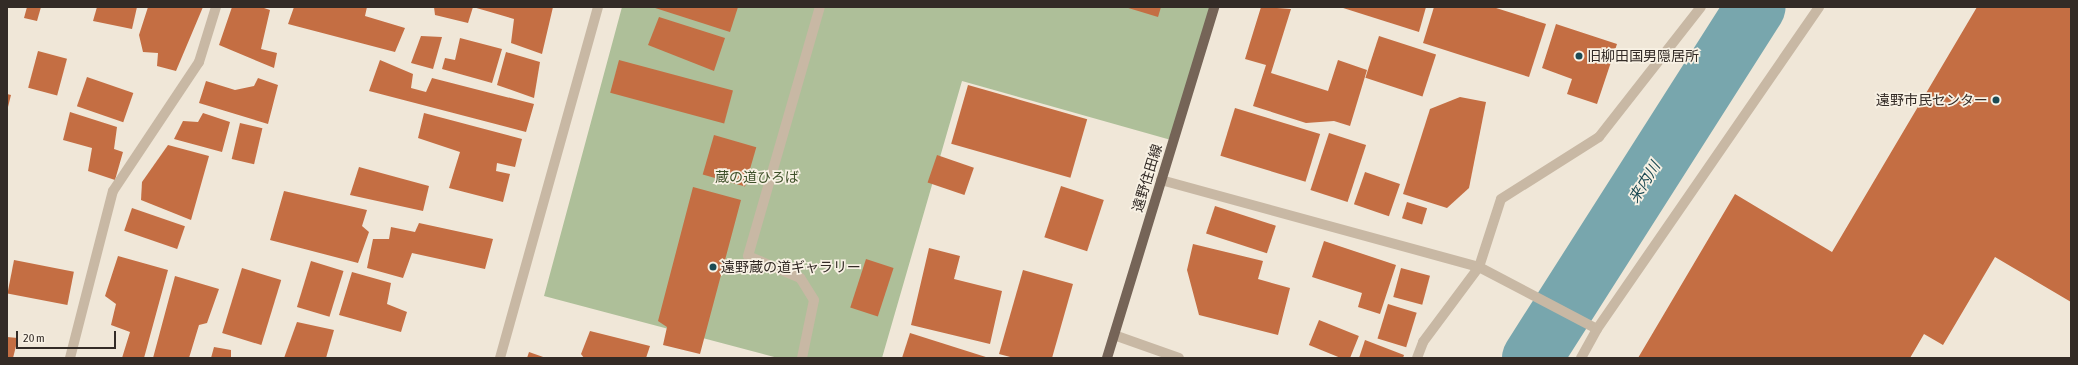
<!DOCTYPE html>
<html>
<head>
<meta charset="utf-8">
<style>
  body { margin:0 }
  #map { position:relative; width:2078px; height:365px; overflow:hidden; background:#f0e7d8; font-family:"Asap Condensed","Noto Sans JP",sans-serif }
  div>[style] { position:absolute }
  .green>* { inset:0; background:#aebf99 }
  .river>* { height:60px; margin:-30px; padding:0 30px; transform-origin:30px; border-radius:30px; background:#78a6ad }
  .building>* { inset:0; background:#c46e43; transform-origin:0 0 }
  .minor>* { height:10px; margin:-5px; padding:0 5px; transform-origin:5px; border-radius:5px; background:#c8b8a4 }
  .major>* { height:10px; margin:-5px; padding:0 5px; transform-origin:5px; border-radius:5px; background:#756457 }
  .dots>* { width:11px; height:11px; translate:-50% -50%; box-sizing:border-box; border:2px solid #f8f1e4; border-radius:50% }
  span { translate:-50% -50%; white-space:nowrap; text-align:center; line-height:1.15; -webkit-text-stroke:3.5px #f8f1e4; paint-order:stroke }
  .poi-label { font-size:14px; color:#332b26 }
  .left { translate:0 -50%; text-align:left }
  .right { translate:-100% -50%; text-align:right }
  .park-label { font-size:14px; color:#3f512a }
  .street-label { font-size:14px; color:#332b26 }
  .water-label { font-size:15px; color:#1c4b54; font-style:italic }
  .frame { position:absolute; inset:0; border:8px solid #332b26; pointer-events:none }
  .scale { position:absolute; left:16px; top:331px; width:100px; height:18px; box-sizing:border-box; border:2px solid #332b26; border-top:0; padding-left:5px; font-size:12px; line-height:14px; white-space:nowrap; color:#332b26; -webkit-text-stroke:3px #f8f1e4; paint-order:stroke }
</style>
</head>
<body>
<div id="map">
  <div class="green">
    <div style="clip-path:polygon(622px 7px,1214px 7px,1171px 140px,962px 81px,882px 358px,778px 358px,544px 296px)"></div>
  </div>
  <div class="river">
    <div style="left:1532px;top:358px;width:416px;rotate:-57.5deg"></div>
  </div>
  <div class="building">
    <div style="clip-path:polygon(27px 7px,41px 7px,37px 21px,24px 18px)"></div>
    <div style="clip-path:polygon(97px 7px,137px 7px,132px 29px,93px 21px)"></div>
    <div style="clip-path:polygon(148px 7px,203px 7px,176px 71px,157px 66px,158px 53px,143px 52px,139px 35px)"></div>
    <div style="clip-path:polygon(232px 7px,261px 7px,270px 10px,261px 49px,277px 53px,274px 68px,219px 45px)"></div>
    <div style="clip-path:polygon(294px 7px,367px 7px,365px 16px,405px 28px,395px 52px,288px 24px)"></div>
    <div style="clip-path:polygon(434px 7px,473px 7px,468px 23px,435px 15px)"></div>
    <div style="clip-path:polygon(473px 7px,553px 7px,542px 54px,511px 43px,514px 19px)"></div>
    <div style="clip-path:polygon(652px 7px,738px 7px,730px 32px)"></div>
    <div style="clip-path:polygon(1125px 7px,1161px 7px,1158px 17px)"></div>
    <div style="clip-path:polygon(1261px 7px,1291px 9px,1271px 73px,1328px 91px,1338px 60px,1367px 70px,1350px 126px,1334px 121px,1306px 123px,1253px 106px,1266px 65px,1245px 59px)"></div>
    <div style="clip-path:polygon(1340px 7px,1426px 7px,1419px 32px)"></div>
    <div style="clip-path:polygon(1434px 7px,1493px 7px,1546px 24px,1529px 77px,1423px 43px)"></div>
    <div style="clip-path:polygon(1977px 7px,2071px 7px,2071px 302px,1995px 257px,1943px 345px,1924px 334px,1910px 358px,1638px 358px,1735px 194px,1832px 252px)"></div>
    <div style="clip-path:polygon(659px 17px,725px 38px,714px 71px,648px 45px)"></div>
    <div style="clip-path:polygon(1556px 24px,1617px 44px,1597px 104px,1567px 94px,1572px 79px,1542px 68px)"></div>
    <div style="clip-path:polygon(421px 36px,442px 37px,433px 69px,411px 63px)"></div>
    <div style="left:1379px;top:36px;width:60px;height:44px;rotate:18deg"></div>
    <div style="clip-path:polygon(460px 38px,502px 49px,492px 83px,442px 69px,445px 58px,455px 60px)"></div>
    <div style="left:38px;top:51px;width:30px;height:38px;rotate:15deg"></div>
    <div style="clip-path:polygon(506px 52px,540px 62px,534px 98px,497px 85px)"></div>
    <div style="clip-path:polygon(380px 60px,413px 74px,411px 88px,426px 92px,432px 78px,534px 104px,526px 132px,369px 91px)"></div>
    <div style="left:619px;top:60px;width:118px;height:34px;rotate:15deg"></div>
    <div style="left:87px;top:77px;width:49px;height:31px;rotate:19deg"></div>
    <div style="clip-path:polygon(258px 78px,278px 85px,268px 124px,199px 103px,206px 81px,235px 90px,254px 86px)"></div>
    <div style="left:968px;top:85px;width:124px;height:61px;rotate:16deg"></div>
    <div style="clip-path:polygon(7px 94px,11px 95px,8px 107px,7px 107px)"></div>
    <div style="clip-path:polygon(1460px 97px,1486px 102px,1469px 188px,1447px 208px,1403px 194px,1430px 109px)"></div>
    <div style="left:1235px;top:108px;width:89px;height:50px;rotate:17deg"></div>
    <div style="clip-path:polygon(70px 112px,117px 127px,114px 149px,123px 152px,115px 180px,88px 171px,92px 148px,63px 140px)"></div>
    <div style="clip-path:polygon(203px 113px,230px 122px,222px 152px,174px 139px,183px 121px,198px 122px)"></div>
    <div style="clip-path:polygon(424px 113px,522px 139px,515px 167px,497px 163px,496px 171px,510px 174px,503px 202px,449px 188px,460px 152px,418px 138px)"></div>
    <div style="left:240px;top:123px;width:23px;height:37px;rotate:13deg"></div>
    <div style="left:1329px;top:133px;width:39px;height:60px;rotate:18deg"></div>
    <div style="left:714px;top:135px;width:44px;height:41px;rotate:16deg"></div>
    <div style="clip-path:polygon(168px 145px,209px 156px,191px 220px,141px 200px,142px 182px)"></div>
    <div style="left:937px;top:155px;width:39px;height:29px;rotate:19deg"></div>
    <div style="clip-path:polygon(359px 167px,429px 186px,423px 211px,350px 195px)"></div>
    <div style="left:1365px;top:172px;width:37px;height:34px;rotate:19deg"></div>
    <div style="left:1061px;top:186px;width:45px;height:54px;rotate:18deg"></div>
    <div style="clip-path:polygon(693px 187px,741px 200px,700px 354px,663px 345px,667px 327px,658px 321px)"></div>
    <div style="clip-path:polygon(284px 191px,367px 210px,362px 226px,369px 232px,358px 263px,270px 240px)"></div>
    <div style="left:1407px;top:202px;width:21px;height:17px;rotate:17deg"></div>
    <div style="left:1215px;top:206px;width:64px;height:29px;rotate:18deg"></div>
    <div style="left:132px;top:208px;width:56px;height:24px;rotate:19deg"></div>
    <div style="clip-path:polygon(419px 223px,493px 239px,485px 269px,412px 253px,403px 278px,367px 268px,373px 239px,389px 239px,391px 227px,415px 232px)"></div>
    <div style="clip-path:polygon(1324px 241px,1396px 265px,1380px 314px,1358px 307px,1362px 293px,1312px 277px)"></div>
    <div style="clip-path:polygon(1193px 244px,1263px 261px,1258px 279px,1290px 288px,1278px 335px,1199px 315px,1187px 270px)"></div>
    <div style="clip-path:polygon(929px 248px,960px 256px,954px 279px,1002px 291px,990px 344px,911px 325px)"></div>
    <div style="clip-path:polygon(118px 256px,168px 270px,144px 358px,122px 358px,130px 332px,111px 325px,116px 304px,105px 296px)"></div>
    <div style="left:866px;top:259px;width:29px;height:51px;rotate:18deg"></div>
    <div style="left:14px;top:260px;width:61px;height:34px;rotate:11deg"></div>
    <div style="left:311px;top:261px;width:34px;height:48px;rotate:17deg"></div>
    <div style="left:242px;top:268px;width:41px;height:68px;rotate:17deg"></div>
    <div style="left:1401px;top:268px;width:30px;height:30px;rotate:15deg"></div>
    <div style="clip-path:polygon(1023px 270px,1073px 284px,1052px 358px,1014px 358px,999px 354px)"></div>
    <div style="clip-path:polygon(352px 272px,391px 283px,387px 304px,407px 312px,401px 332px,339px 315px)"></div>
    <div style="clip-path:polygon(175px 276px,219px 289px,207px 323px,199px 325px,189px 358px,153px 358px)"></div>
    <div style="left:1388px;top:304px;width:30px;height:36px;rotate:17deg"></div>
    <div style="left:1319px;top:320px;width:43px;height:27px;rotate:22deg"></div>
    <div style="clip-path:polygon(297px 322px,334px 330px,326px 358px,284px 358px)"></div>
    <div style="clip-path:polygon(590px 331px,650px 346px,646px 358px,584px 358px,581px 354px)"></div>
    <div style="clip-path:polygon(910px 333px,989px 358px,902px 358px)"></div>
    <div style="clip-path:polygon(7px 337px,18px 338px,13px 358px,7px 358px)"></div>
    <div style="clip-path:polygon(1365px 340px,1404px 355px,1403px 358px,1359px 358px)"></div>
    <div style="clip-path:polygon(214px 347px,231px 350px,231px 358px,211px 358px)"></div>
    <div style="clip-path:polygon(529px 352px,546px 358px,527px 358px)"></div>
  </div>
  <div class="minor">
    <div style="left:1161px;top:180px;width:330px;rotate:15.3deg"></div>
    <div style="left:1479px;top:267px;width:133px;rotate:27.7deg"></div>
    <div style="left:1114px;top:335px;width:69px;rotate:19.5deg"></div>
    <div style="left:70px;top:358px;width:172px;rotate:-75.6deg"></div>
    <div style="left:113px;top:191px;width:155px;rotate:-56.3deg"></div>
    <div style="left:199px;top:62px;width:58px;rotate:-72.8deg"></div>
    <div style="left:500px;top:358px;width:364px;rotate:-74.4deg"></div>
    <div style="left:802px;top:358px;width:59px;rotate:-78.3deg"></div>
    <div style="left:814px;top:300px;width:26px;rotate:-122deg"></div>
    <div style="left:800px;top:278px;width:56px;rotate:-157.1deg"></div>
    <div style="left:748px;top:256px;width:259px;rotate:-73.9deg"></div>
    <div style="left:1417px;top:358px;width:17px;rotate:-69deg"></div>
    <div style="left:1423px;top:342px;width:94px;rotate:-53.3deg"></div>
    <div style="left:1479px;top:267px;width:71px;rotate:-72.1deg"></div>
    <div style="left:1501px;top:199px;width:116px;rotate:-32.3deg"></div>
    <div style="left:1599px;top:137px;width:165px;rotate:-51.9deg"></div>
    <div style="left:1581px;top:358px;width:33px;rotate:-61deg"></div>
    <div style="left:1597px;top:329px;width:391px;rotate:-55.4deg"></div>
  </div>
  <div class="major">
    <div style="left:1107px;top:358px;width:367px;rotate:-73deg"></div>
  </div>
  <div class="dots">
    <div style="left:1579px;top:56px;background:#1c4b54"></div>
    <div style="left:1996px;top:100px;background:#1c4b54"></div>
    <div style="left:713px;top:267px;background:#1c4b54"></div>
  </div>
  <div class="poi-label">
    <span class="left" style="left:1587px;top:56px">旧柳田国男隠居所</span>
    <span class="right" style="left:1988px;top:100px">遠野市民センター</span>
    <span class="left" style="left:721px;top:267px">遠野蔵の道ギャラリー</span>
  </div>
  <div class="park-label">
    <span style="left:757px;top:177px">蔵の道ひろば</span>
  </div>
  <div class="street-label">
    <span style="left:1147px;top:178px;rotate:-73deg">遠野住田線</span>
  </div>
  <div class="water-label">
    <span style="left:1644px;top:182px;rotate:-58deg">来内川</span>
  </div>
  <div class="frame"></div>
  <div class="scale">20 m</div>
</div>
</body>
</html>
